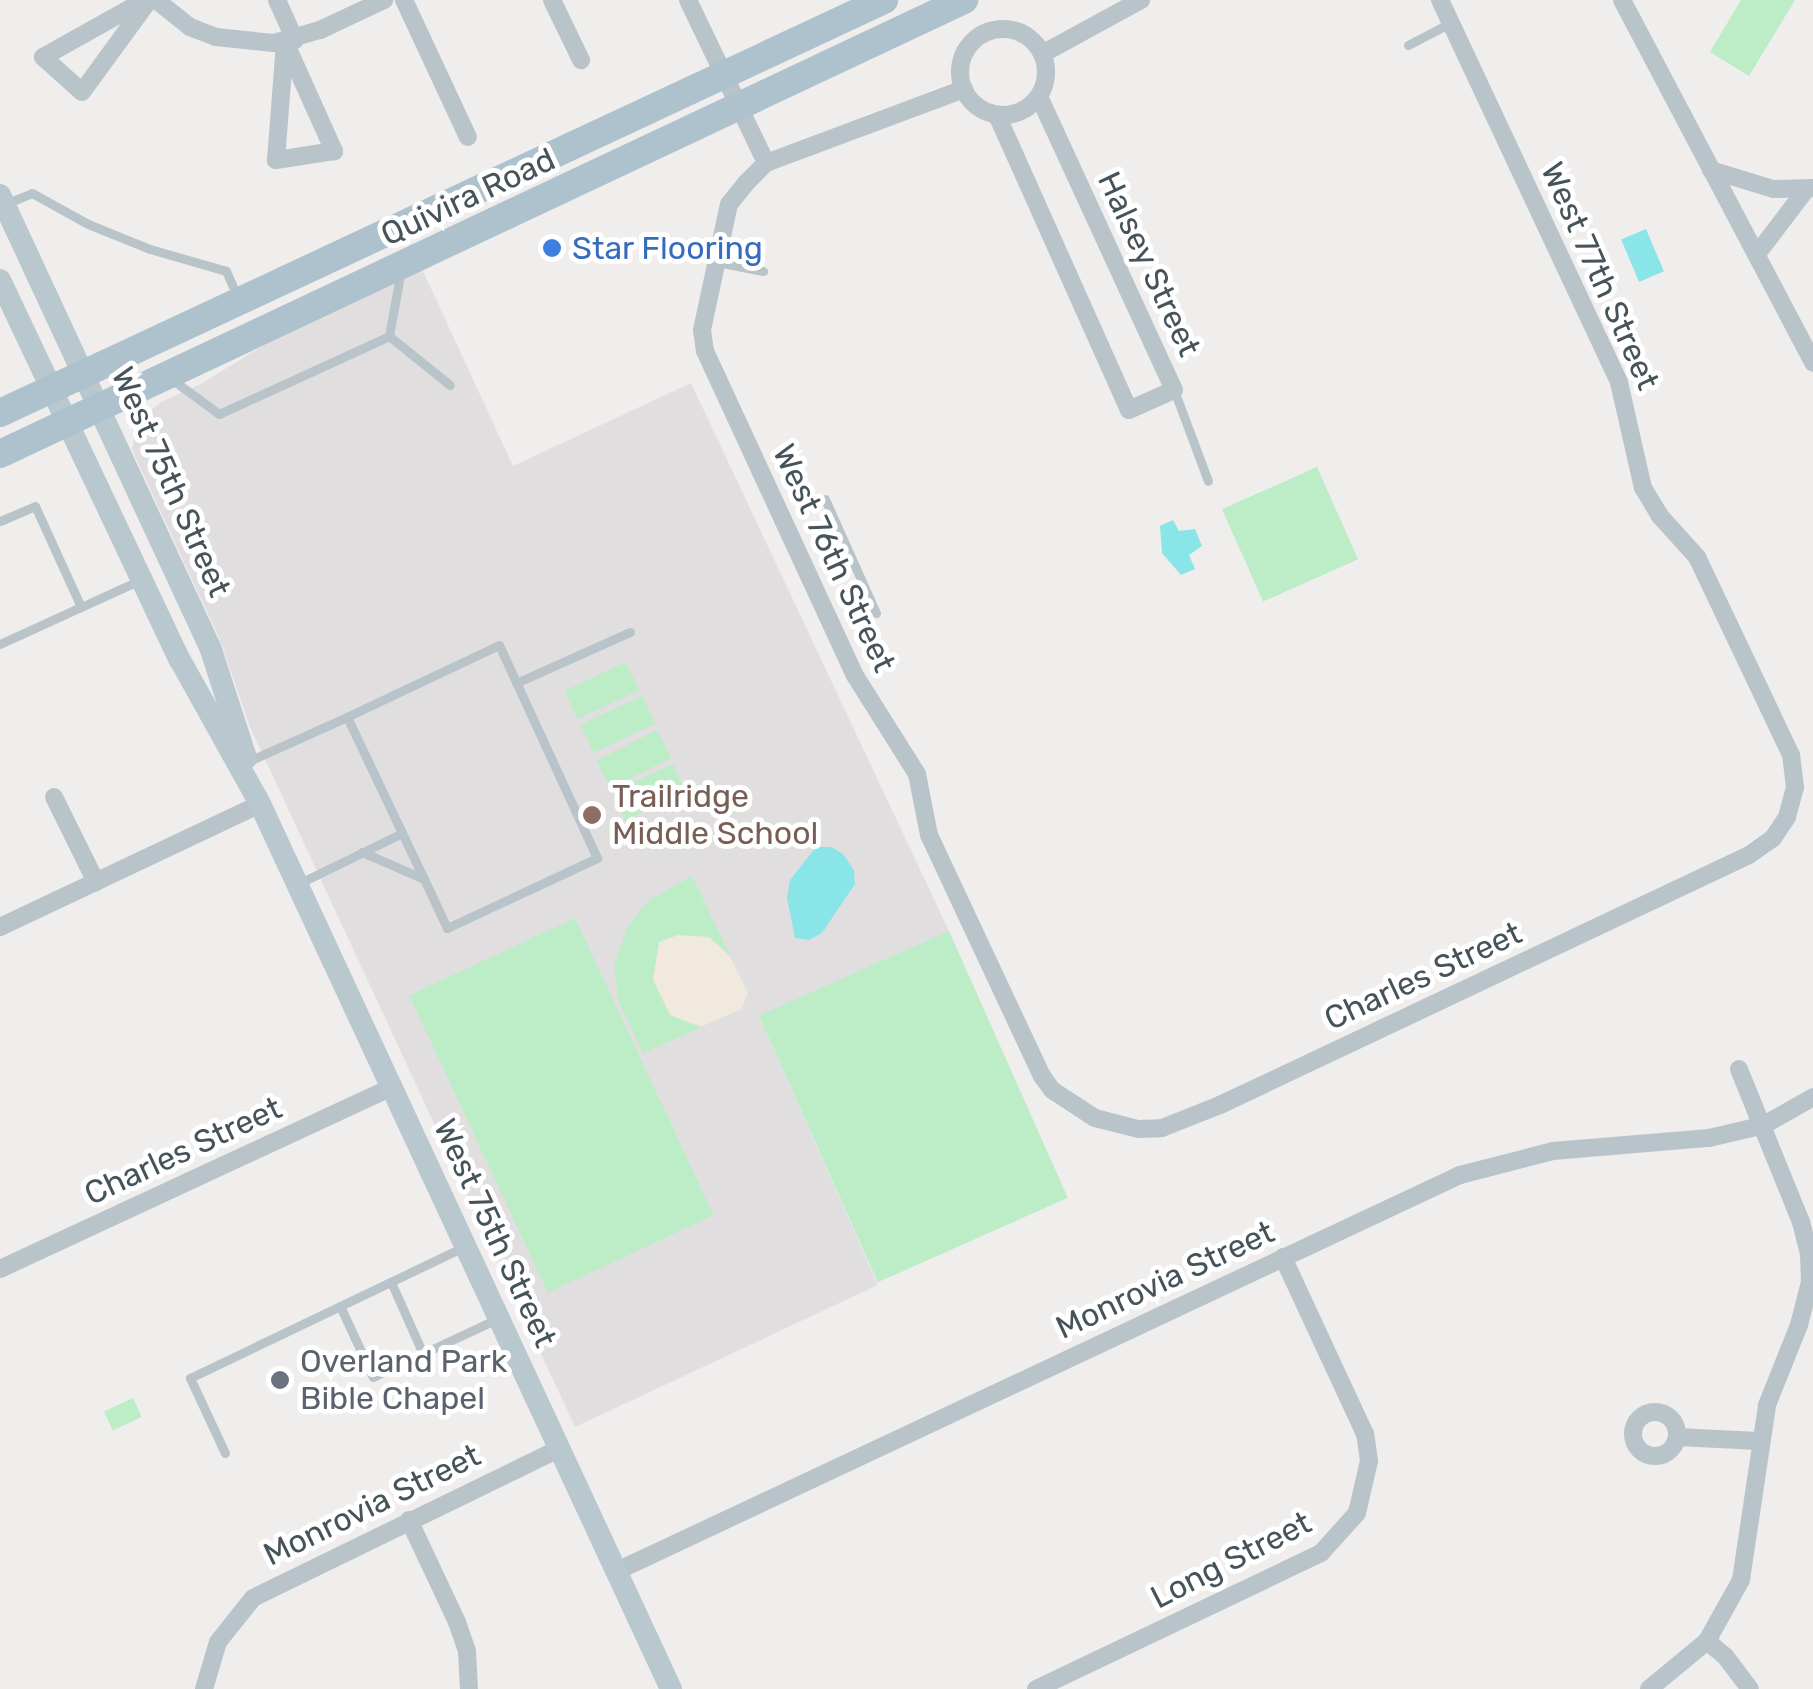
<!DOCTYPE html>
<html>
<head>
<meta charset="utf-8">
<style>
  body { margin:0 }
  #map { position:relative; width:1813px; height:1689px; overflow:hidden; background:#f0eded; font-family:Rubik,sans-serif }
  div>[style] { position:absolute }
  .education>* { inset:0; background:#e1dedf }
  .green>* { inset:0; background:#bcedc7; transform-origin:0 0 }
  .sand>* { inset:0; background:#f1e8de }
  .water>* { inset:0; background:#8ae5e9; transform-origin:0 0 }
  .service>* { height:9px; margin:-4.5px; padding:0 4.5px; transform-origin:4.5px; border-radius:4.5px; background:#b9c4ca }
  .minor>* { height:18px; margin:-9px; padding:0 9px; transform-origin:9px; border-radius:9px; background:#b9c4ca }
  .minor>.ring { margin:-9px; padding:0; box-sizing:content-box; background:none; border:18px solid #b9c4ca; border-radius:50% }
  .secondary>* { height:22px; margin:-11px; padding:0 11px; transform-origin:11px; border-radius:11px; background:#b9c7cf }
  .primary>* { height:28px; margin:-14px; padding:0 14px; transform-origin:14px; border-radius:14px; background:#adc2cc }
  .dots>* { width:28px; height:28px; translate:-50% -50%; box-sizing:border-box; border:5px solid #fff; border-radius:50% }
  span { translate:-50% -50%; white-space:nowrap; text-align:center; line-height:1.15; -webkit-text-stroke:10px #fff; paint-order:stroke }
  .street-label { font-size:32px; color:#46545a }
  .shop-label { font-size:32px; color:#366cbe }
  .left { translate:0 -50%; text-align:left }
  .education-label { font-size:32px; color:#785e54 }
  .worship-label { font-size:32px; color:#5b616d }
</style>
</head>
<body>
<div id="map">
  <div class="education">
    <div style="clip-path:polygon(422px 269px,513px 466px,691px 383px,949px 931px,760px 1018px,878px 1285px,575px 1427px,250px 727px,220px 640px,132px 450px,137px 422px,161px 402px,201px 384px,269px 342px)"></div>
  </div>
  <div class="green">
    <div style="clip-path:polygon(1741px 0,1795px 0,1749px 76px,1710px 52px)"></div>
    <div style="left:1317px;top:467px;width:101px;height:104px;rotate:66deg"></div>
    <div style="left:626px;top:662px;width:31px;height:68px;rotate:65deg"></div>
    <div style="left:642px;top:696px;width:31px;height:68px;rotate:65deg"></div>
    <div style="left:657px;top:730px;width:31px;height:68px;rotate:63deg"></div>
    <div style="left:673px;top:764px;width:31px;height:67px;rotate:65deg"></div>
    <div style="clip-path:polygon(692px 876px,748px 993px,742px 1009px,643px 1053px,619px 1003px,614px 964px,627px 928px,648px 901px)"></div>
    <div style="left:575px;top:918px;width:328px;height:183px;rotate:65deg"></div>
    <div style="left:949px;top:931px;width:292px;height:208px;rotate:66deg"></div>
    <div style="left:133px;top:1398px;width:21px;height:32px;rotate:65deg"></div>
  </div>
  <div class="sand">
    <div style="clip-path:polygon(678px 935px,709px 937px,730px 956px,748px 993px,742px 1009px,701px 1027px,670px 1015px,653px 980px,659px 942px)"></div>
  </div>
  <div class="water">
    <div style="left:1646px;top:229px;width:46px;height:27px;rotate:67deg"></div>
    <div style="clip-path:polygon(1173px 520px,1179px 531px,1195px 529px,1202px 546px,1189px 555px,1195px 569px,1181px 575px,1162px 553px,1160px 526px)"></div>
    <div style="clip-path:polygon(816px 847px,831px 847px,843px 854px,854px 870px,855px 884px,822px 933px,809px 940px,795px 938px,787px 898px,790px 880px)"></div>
  </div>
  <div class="service">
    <div style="left:1408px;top:45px;width:47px;rotate:-27.6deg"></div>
    <div style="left:5px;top:204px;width:29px;rotate:-22deg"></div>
    <div style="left:32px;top:193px;width:64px;rotate:29deg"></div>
    <div style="left:88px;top:224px;width:67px;rotate:22deg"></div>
    <div style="left:150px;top:249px;width:79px;rotate:16.1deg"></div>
    <div style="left:226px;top:271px;width:30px;rotate:66deg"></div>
    <div style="left:717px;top:262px;width:47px;rotate:11.1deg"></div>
    <div style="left:389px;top:336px;width:78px;rotate:38.8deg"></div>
    <div style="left:170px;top:378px;width:61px;rotate:36.3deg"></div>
    <div style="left:219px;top:414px;width:187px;rotate:-24.6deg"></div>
    <div style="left:389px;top:336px;width:67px;rotate:-79.7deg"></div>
    <div style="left:1174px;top:390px;width:97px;rotate:69.5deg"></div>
    <div style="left:825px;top:499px;width:125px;rotate:65.9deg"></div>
    <div style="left:0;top:521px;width:38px;rotate:-23deg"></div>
    <div style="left:35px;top:506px;width:111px;rotate:65.5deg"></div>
    <div style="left:81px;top:607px;width:63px;rotate:-24.5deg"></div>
    <div style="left:0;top:644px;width:89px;rotate:-24.6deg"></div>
    <div style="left:516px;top:683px;width:125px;rotate:-24.1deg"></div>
    <div style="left:249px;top:761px;width:107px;rotate:-24.2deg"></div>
    <div style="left:362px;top:852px;width:68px;rotate:23.5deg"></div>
    <div style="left:424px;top:879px;width:54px;rotate:64.9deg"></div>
    <div style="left:447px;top:928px;width:166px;rotate:-25deg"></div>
    <div style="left:597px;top:858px;width:234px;rotate:-114.7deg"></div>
    <div style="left:499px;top:645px;width:168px;rotate:154.7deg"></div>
    <div style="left:347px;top:717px;width:179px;rotate:64.6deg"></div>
    <div style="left:298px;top:884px;width:116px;rotate:-26.1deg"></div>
    <div style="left:391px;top:1282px;width:79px;rotate:66deg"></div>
    <div style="left:340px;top:1306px;width:78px;rotate:65.1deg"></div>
    <div style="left:373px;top:1377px;width:137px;rotate:-25.1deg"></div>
    <div style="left:225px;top:1453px;width:83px;rotate:-115deg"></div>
    <div style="left:190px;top:1378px;width:303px;rotate:-25.6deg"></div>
  </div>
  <div class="minor">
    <div style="left:145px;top:0;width:117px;rotate:150.8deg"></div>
    <div style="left:43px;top:57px;width:52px;rotate:41.9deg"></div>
    <div style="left:82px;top:92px;width:114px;rotate:-53.9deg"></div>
    <div style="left:156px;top:0;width:43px;rotate:38.5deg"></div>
    <div style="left:190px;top:27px;width:28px;rotate:21deg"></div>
    <div style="left:216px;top:37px;width:58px;rotate:5.9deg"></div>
    <div style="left:274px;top:43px;width:48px;rotate:-15.8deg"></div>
    <div style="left:320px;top:30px;width:71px;rotate:-25.1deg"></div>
    <div style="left:277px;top:0;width:44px;rotate:65.8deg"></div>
    <div style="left:404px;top:0;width:151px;rotate:65deg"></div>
    <div style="left:552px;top:0;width:67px;rotate:64.2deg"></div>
    <div style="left:688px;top:0;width:181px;rotate:64.4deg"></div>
    <div style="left:1622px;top:0;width:410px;rotate:62.2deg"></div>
    <div class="ring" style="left:960px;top:29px;width:68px;height:68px"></div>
    <div style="left:285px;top:42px;width:120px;rotate:65.8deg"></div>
    <div style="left:334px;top:151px;width:59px;rotate:171.2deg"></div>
    <div style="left:276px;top:160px;width:118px;rotate:-85.6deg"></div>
    <div style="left:1042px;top:54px;width:113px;rotate:-28.6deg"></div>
    <div style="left:964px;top:89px;width:211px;rotate:159.5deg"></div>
    <div style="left:766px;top:163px;width:27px;rotate:135deg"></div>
    <div style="left:747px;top:182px;width:28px;rotate:129deg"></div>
    <div style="left:729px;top:204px;width:129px;rotate:102.1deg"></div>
    <div style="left:702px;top:330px;width:21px;rotate:82deg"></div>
    <div style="left:705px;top:351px;width:356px;rotate:65.2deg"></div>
    <div style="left:854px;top:674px;width:118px;rotate:57.8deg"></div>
    <div style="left:917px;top:774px;width:62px;rotate:78.9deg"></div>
    <div style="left:929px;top:835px;width:266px;rotate:64.9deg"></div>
    <div style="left:1042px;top:1076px;width:17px;rotate:54deg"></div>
    <div style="left:1052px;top:1090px;width:51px;rotate:33.1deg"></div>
    <div style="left:1095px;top:1118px;width:44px;rotate:14.3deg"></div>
    <div style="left:1138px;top:1129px;width:24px;rotate:-2deg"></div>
    <div style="left:1162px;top:1128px;width:62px;rotate:-21.6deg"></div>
    <div style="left:1220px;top:1105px;width:585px;rotate:-25.29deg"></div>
    <div style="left:1749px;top:855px;width:29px;rotate:-35deg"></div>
    <div style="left:1773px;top:838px;width:25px;rotate:-56deg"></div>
    <div style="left:1787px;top:817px;width:31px;rotate:-75deg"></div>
    <div style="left:1795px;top:787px;width:32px;rotate:-97deg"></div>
    <div style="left:1791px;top:755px;width:219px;rotate:-115.4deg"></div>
    <div style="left:1697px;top:557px;width:55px;rotate:-132.1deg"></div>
    <div style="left:1660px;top:516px;width:33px;rotate:-121deg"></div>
    <div style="left:1643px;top:488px;width:109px;rotate:-102.8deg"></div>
    <div style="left:1619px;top:382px;width:422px;rotate:-115.1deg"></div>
    <div style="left:997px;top:115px;width:323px;rotate:65.9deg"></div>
    <div style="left:1129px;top:410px;width:49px;rotate:-24deg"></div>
    <div style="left:1174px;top:390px;width:323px;rotate:-114.7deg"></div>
    <div style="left:1711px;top:170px;width:65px;rotate:17deg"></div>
    <div style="left:1773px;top:189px;width:40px;rotate:-1.4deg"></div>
    <div style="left:1757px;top:254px;width:79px;rotate:-52.7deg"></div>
    <div style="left:54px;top:797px;width:95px;rotate:63.7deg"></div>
    <div style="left:0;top:927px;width:288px;rotate:-25.3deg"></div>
    <div style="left:0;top:1269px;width:432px;rotate:-24.9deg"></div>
    <div class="ring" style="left:1633px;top:1412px;width:26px;height:26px"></div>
    <div style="left:1677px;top:1437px;width:82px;rotate:2.8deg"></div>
    <div style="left:409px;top:1520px;width:113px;rotate:64.8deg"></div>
    <div style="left:457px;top:1622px;width:31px;rotate:71deg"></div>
    <div style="left:467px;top:1651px;width:38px;rotate:87deg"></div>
    <div style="left:617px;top:1571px;width:931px;rotate:-25.16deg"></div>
    <div style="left:1460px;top:1175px;width:96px;rotate:-14.5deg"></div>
    <div style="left:1553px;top:1151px;width:157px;rotate:-4.8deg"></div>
    <div style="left:1709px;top:1138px;width:57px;rotate:-13.3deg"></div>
    <div style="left:1764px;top:1125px;width:56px;rotate:-29.7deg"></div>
    <div style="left:1707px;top:1641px;width:23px;rotate:40deg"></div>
    <div style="left:1725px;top:1656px;width:41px;rotate:52.9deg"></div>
    <div style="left:204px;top:1689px;width:49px;rotate:-73.4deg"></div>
    <div style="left:218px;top:1642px;width:56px;rotate:-51.5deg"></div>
    <div style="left:253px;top:1598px;width:342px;rotate:-26deg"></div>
    <div style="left:1036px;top:1689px;width:316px;rotate:-25.5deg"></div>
    <div style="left:1321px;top:1553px;width:54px;rotate:-48deg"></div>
    <div style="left:1357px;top:1513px;width:53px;rotate:-77deg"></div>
    <div style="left:1369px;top:1461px;width:27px;rotate:-98deg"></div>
    <div style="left:1365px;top:1434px;width:195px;rotate:-114.9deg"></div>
    <div style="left:1649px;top:1689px;width:75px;rotate:-39.6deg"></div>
    <div style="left:1707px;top:1641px;width:70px;rotate:-60.9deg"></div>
    <div style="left:1741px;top:1580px;width:177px;rotate:-81.5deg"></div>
    <div style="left:1767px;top:1405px;width:86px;rotate:-68.2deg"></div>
    <div style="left:1799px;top:1325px;width:44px;rotate:-75.7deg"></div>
    <div style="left:1810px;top:1282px;width:28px;rotate:-92deg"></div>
    <div style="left:1809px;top:1254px;width:33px;rotate:-104deg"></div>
    <div style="left:1801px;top:1222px;width:165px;rotate:-112.1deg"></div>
  </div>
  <div class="secondary">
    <div style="left:0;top:195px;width:498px;rotate:65.1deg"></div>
    <div style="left:210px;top:647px;width:117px;rotate:72deg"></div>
    <div style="left:0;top:280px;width:420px;rotate:64.7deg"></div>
    <div style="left:180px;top:660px;width:165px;rotate:60.9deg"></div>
    <div style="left:260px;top:804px;width:976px;rotate:65.09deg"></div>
  </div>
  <div class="primary">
    <div style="left:0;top:413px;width:976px;rotate:-25.04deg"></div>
    <div style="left:0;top:454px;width:1066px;rotate:-25.22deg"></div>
  </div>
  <div class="dots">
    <div style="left:552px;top:248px;background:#3f7fe0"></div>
    <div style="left:592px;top:815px;background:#8d6e63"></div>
    <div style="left:280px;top:1380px;background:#6b7280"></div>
  </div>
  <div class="street-label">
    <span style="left:468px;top:197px;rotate:-25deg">Quivira Road</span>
    <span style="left:1149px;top:264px;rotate:65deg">Halsey Street</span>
    <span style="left:1600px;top:276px;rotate:66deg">West 77th Street</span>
    <span style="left:171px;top:482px;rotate:66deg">West 75th Street</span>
    <span style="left:834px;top:558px;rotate:65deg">West 76th Street</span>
    <span style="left:1423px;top:976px;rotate:-25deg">Charles Street</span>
    <span style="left:183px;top:1151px;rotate:-25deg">Charles Street</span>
    <span style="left:495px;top:1233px;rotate:65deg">West 75th Street</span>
    <span style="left:1165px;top:1280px;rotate:-25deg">Monrovia Street</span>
    <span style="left:372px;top:1505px;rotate:-26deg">Monrovia Street</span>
    <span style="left:1231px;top:1560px;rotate:-27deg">Long Street</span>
  </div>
  <div class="shop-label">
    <span class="left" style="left:572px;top:248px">Star Flooring</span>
  </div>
  <div class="education-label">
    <span class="left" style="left:612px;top:815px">Trailridge<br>Middle School</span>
  </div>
  <div class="worship-label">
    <span class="left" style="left:300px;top:1380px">Overland Park<br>Bible Chapel</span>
  </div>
</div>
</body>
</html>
